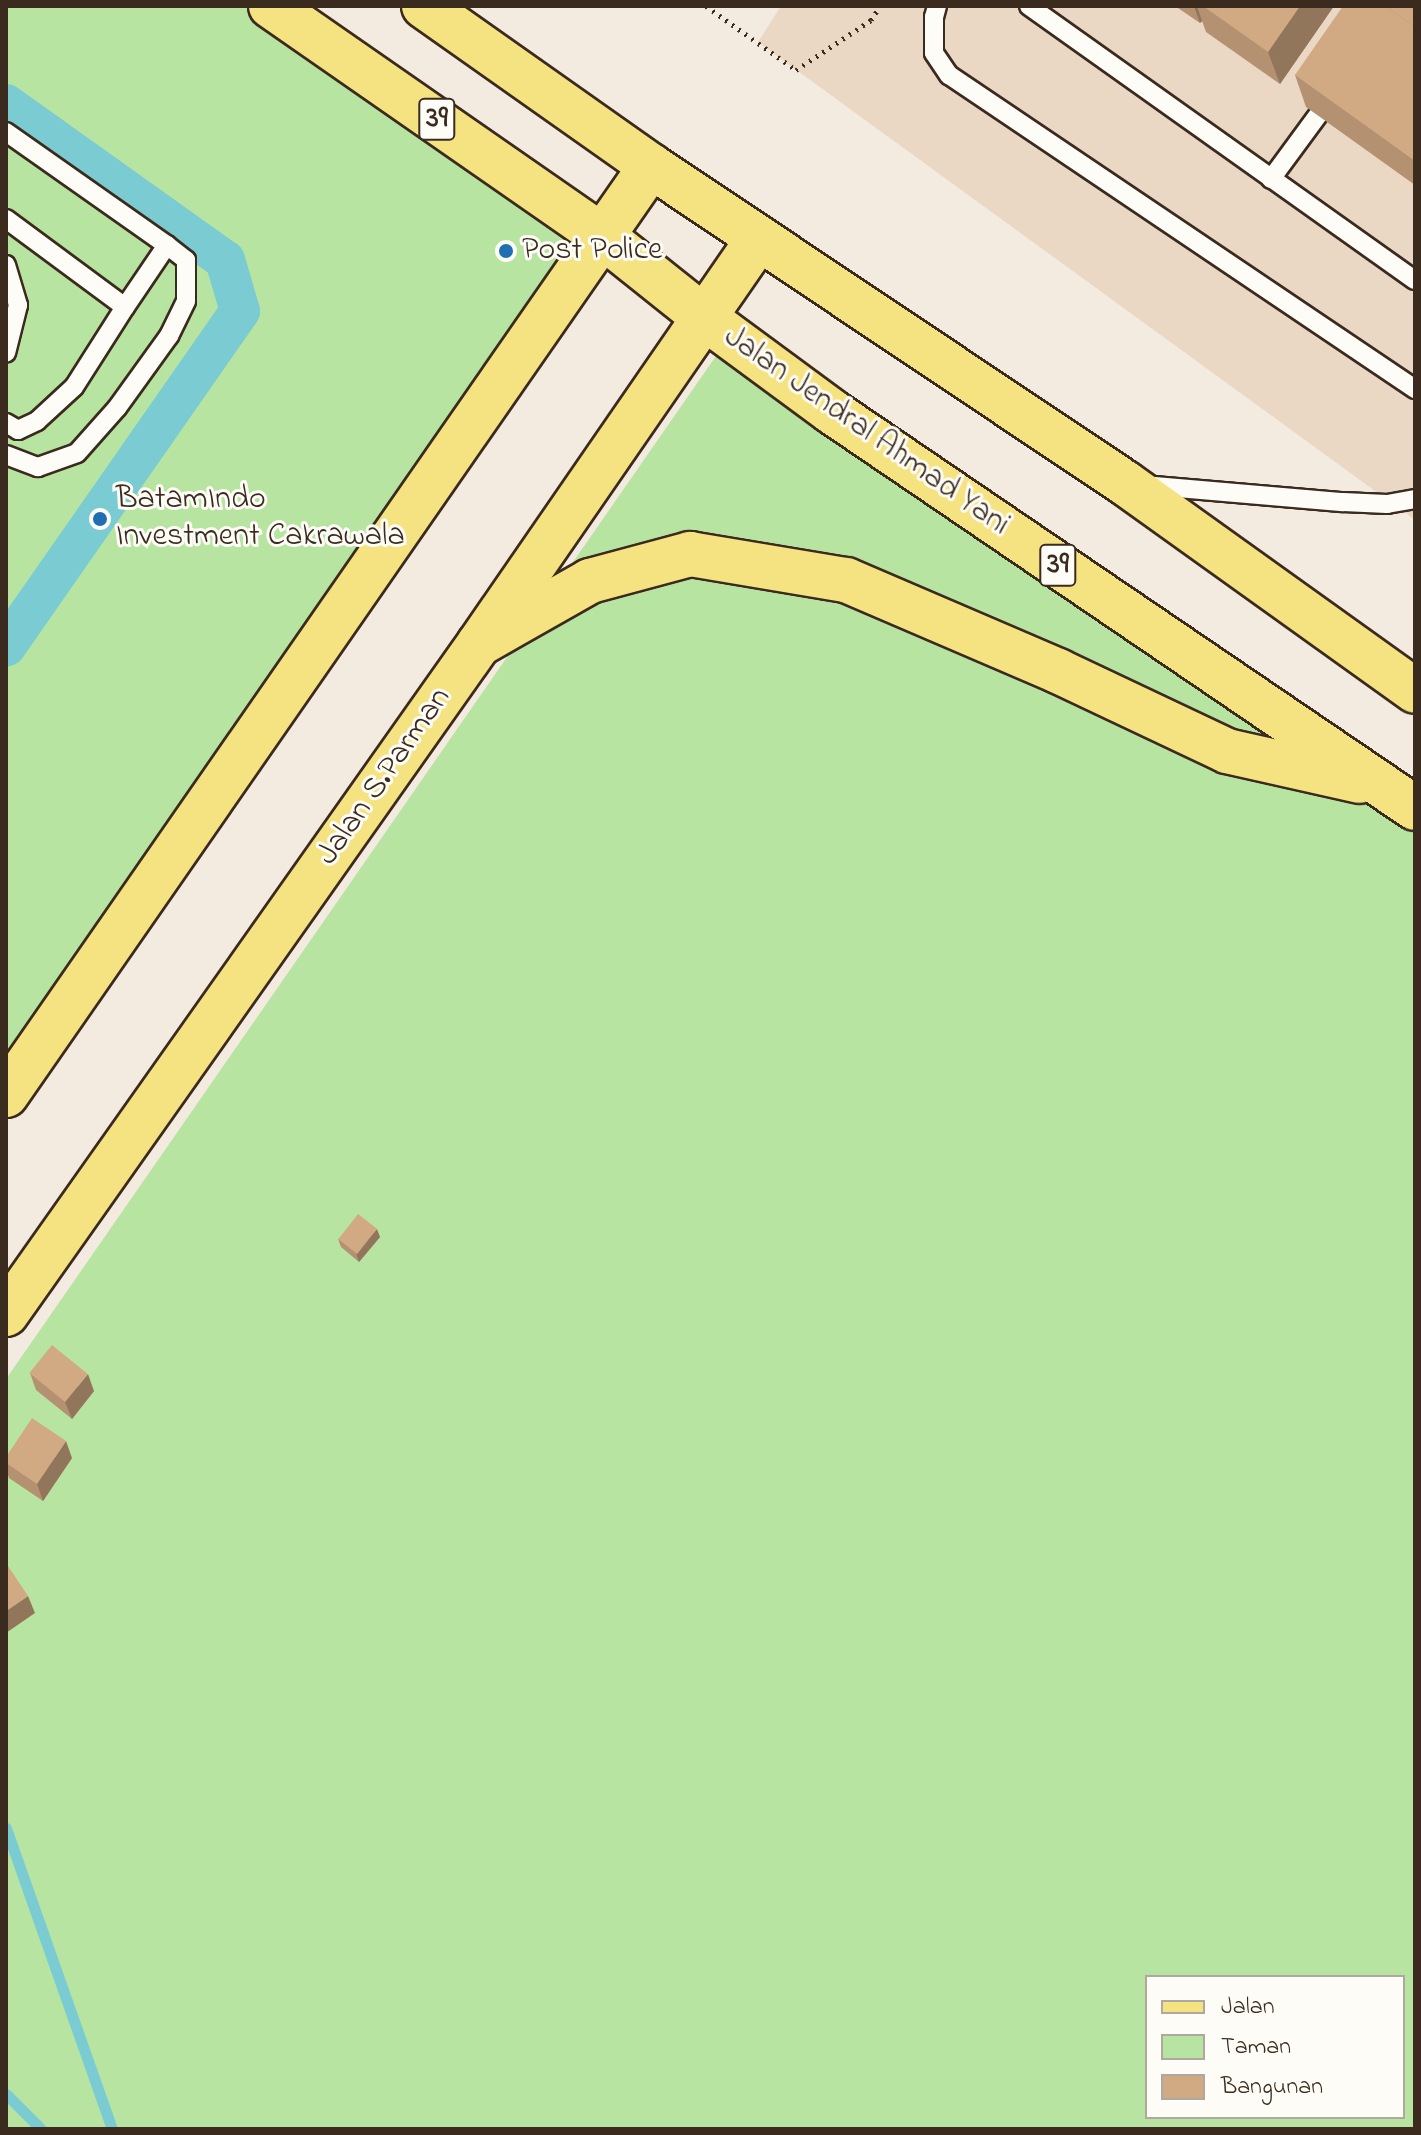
<!DOCTYPE html>
<html>
<head>
<meta charset="utf-8">
<style>
  body { margin:0 }
  #map { position:relative; width:1421px; height:2135px; overflow:hidden; background:#f4ebe0; font-family:"Indie Flower",sans-serif }
  div>[style] { position:absolute }
  .built>* { inset:0; background:#ead7c4 }
  .green>* { inset:0; background:#b8e4a2 }
  .stream>* { height:11px; margin:-5.5px; padding:0 5.5px; transform-origin:5.5px; border-radius:5.5px; background:#7acbd2 }
  .canal>* { height:40px; margin:-20px; padding:0 20px; transform-origin:20px; border-radius:20px; background:#7acbd2 }
  .path>* { height:5px; margin-top:-2.5px; transform-origin:0; background:repeating-linear-gradient(90deg,#3b2a1e 0 2px,transparent 0 8px) }
  .roads { filter:drop-shadow(2px 0 #3b2a1e) drop-shadow(-2px 0 #3b2a1e) drop-shadow(0 2px #3b2a1e) drop-shadow(0 -2px #3b2a1e) }
  .lane>* { height:18px; margin:-9px; padding:0 9px; transform-origin:9px; border-radius:9px; background:#fdfcf7 }
  .primary>* { height:44px; margin:-22px; padding:0 22px; transform-origin:22px; border-radius:22px; background:#f5e382 }
  .highway>* { height:44px; margin:-22px; padding:0 22px; transform-origin:22px; border-radius:22px; background:#f5e382 }
  .wall>* { inset:0; background:#b49171 }
  .shaded-wall>* { inset:0; background:#92765c }
  .building>* { inset:0; background:#d1a983; transform-origin:0 0 }
  .dots>* { width:22px; height:22px; translate:-50% -50%; box-sizing:border-box; border:4px solid #fdfcf7; border-radius:50% }
  span { translate:-50% -50%; white-space:nowrap; text-align:center; line-height:1.15; -webkit-text-stroke:6px #fdfcf7; paint-order:stroke }
  .shield-label span { padding:2px 6px; background:#fdfcf7; border:2px solid; border-radius:6px; -webkit-text-stroke-width:0 }
  .shield-label { font-size:30px; color:#3b2a1e; font-weight:700 }
  .poi-label { font-size:32px; color:#3b2a1e }
  .left { translate:0 -50%; text-align:left }
  .street-label { font-size:32px; color:#3b2a1e }
  .frame { position:absolute; inset:0; border:8px solid #3b2a1e; pointer-events:none }
  .legend { position:absolute; left:1145px; top:1975px; width:260px; height:144px; box-sizing:border-box; background:#fdfcf7; border:2px solid #afa8a0; margin:0; padding:10px 14px; list-style:none; font-size:24px; color:#3b2a1e }
  .legend li { display:flex; align-items:center; gap:16px; height:40px }
  .legend b { width:40px; border:2px solid #afa8a0 }
</style>
</head>
<body>
<div id="map">
  <div class="built">
    <div style="clip-path:polygon(781px 6px,1415px 6px,1415px 520px,758px 42px)"></div>
  </div>
  <div class="green">
    <div style="clip-path:polygon(6px 6px,257px 6px,602px 242px,6px 1113px)"></div>
    <div style="clip-path:polygon(evenodd,725px 343px,1415px 813px,1415px 2129px,6px 2129px,6px 1379px,725px 343px,1147px 1977px,1403px 1977px,1403px 2117px,1147px 2117px,1147px 1977px)"></div>
  </div>
  <div class="stream">
    <div style="left:6px;top:1828px;width:319px;rotate:70.6deg"></div>
    <div style="left:6px;top:2094px;width:49px;rotate:45deg"></div>
  </div>
  <div class="canal">
    <div style="left:6px;top:104px;width:269px;rotate:35.5deg"></div>
    <div style="left:225px;top:260px;width:53px;rotate:73.6deg"></div>
    <div style="left:240px;top:311px;width:409px;rotate:124.9deg"></div>
  </div>
  <div class="path">
    <div style="left:706px;top:6px;width:110px;rotate:35.4deg"></div>
    <div style="left:796px;top:70px;width:90px;rotate:-33.7deg"></div>
    <div style="left:871px;top:20px;width:17px;rotate:-57deg"></div>
  </div>
  <div class="roads">
    <div class="lane">
      <div style="left:937px;top:6px;width:11px;rotate:105deg"></div>
      <div style="left:934px;top:17px;width:36px;rotate:90deg"></div>
      <div style="left:934px;top:53px;width:27px;rotate:56deg"></div>
      <div style="left:949px;top:75px;width:562px;rotate:33.97deg"></div>
      <div style="left:1029px;top:6px;width:473px;rotate:35.4deg"></div>
      <div style="left:6px;top:132px;width:197px;rotate:35.1deg"></div>
      <div style="left:167px;top:245px;width:75px;rotate:124.1deg"></div>
      <div style="left:125px;top:307px;width:148px;rotate:-143.5deg"></div>
      <div style="left:1271px;top:179px;width:79px;rotate:-53.7deg"></div>
      <div style="left:6px;top:265px;width:42px;rotate:73.3deg"></div>
      <div style="left:18px;top:305px;width:49px;rotate:104deg"></div>
      <div style="left:6px;top:423px;width:14px;rotate:30deg"></div>
      <div style="left:18px;top:430px;width:21px;rotate:-25deg"></div>
      <div style="left:37px;top:421px;width:50px;rotate:-42.6deg"></div>
      <div style="left:74px;top:387px;width:95px;rotate:-57.5deg"></div>
      <div style="left:6px;top:455px;width:34px;rotate:21deg"></div>
      <div style="left:38px;top:467px;width:41px;rotate:-19.7deg"></div>
      <div style="left:77px;top:453px;width:60px;rotate:-48.4deg"></div>
      <div style="left:117px;top:408px;width:89px;rotate:-54.2deg"></div>
      <div style="left:169px;top:336px;width:39px;rotate:-64deg"></div>
      <div style="left:186px;top:301px;width:41px;rotate:-90deg"></div>
      <div style="left:186px;top:260px;width:24px;rotate:-142deg"></div>
      <div style="left:1143px;top:485px;width:201px;rotate:4.9deg"></div>
      <div style="left:1343px;top:502px;width:44px;rotate:2.6deg"></div>
      <div style="left:1387px;top:504px;width:28px;rotate:-10deg"></div>
    </div>
    <div class="primary">
      <div style="left:6px;top:1095px;width:1131px;rotate:-55.23deg"></div>
      <div style="left:6px;top:1314px;width:820px;rotate:-54.78deg"></div>
      <div style="left:479px;top:644px;width:493px;rotate:-55.4deg"></div>
    </div>
    <div class="highway">
      <div style="left:271px;top:6px;width:402px;rotate:34.8deg"></div>
      <div style="left:601px;top:235px;width:133px;rotate:38.6deg"></div>
      <div style="left:705px;top:318px;width:157px;rotate:36.4deg"></div>
      <div style="left:831px;top:411px;width:706px;rotate:34.21deg"></div>
      <div style="left:424px;top:6px;width:278px;rotate:35.2deg"></div>
      <div style="left:651px;top:166px;width:570px;rotate:33.77deg"></div>
      <div style="left:1125px;top:483px;width:357px;rotate:35.6deg"></div>
      <div style="left:479px;top:644px;width:128px;rotate:-29.6deg"></div>
      <div style="left:590px;top:581px;width:104px;rotate:-15.1deg"></div>
      <div style="left:690px;top:554px;width:158px;rotate:9.5deg"></div>
      <div style="left:846px;top:580px;width:231px;rotate:23.2deg"></div>
      <div style="left:1058px;top:671px;width:187px;rotate:25.3deg"></div>
      <div style="left:1227px;top:751px;width:136px;rotate:12.7deg"></div>
    </div>
  </div>
  <div class="wall">
    <div style="clip-path:polygon(1175px 6px,1334px 6px,1280px 84px,1206px 32px,1202px 21px,1200px 23px)"></div>
    <div style="clip-path:polygon(1415px 6px,1415px 185px,1306px 107px,1295px 75px,1388px 8px)"></div>
    <div style="clip-path:polygon(380px 1237px,359px 1262px,341px 1247px,338px 1239px)"></div>
    <div style="clip-path:polygon(30px 1373px,94px 1391px,72px 1419px,36px 1390px)"></div>
    <div style="clip-path:polygon(6px 1457px,72px 1458px,43px 1501px,9px 1478px,6px 1469px)"></div>
  </div>
  <div class="shaded-wall">
    <div style="clip-path:polygon(1194px 6px,1197px 6px,1202px 21px,1200px 23px)"></div>
    <div style="clip-path:polygon(1300px 6px,1334px 6px,1280px 84px,1268px 52px)"></div>
    <div style="clip-path:polygon(377px 1229px,380px 1237px,359px 1262px,356px 1253px)"></div>
    <div style="clip-path:polygon(88px 1374px,94px 1391px,72px 1419px,65px 1402px)"></div>
    <div style="clip-path:polygon(66px 1441px,72px 1458px,43px 1501px,37px 1484px)"></div>
    <div style="clip-path:polygon(28px 1596px,35px 1613px,6px 1633px,6px 1611px)"></div>
  </div>
  <div class="building">
    <div style="clip-path:polygon(1203px 6px,1300px 6px,1268px 52px)"></div>
    <div style="clip-path:polygon(1343px 6px,1385px 6px,1415px 27px,1415px 161px,1295px 75px)"></div>
    <div style="clip-path:polygon(1390px 6px,1415px 6px,1415px 27px,1388px 8px)"></div>
    <div style="left:358px;top:1214px;width:24px;height:32px;rotate:38deg"></div>
    <div style="left:52px;top:1345px;width:46px;height:36px;rotate:39deg"></div>
    <div style="clip-path:polygon(32px 1418px,66px 1441px,37px 1484px,6px 1463px,6px 1457px)"></div>
    <div style="clip-path:polygon(6px 1563px,28px 1596px,6px 1611px)"></div>
  </div>
  <div class="dots">
    <div style="left:506px;top:251px;background:#1f6fb2"></div>
    <div style="left:100px;top:519px;background:#1f6fb2"></div>
  </div>
  <div class="shield-label">
    <span style="left:437px;top:119px">39</span>
    <span style="left:1058px;top:565px">39</span>
  </div>
  <div class="poi-label">
    <span class="left" style="left:522px;top:251px">Post Police</span>
    <span class="left" style="left:116px;top:519px">BatamIndo<br>Investment Cakrawala</span>
  </div>
  <div class="street-label">
    <span style="left:866px;top:432px;rotate:35deg">Jalan Jendral Ahmad Yani</span>
    <span style="left:385px;top:777px;rotate:-55deg">Jalan S.Parman</span>
  </div>
  <div class="frame"></div>
  <ul class="legend">
  <li><b style="height:10px;background:#f5e382"></b>Jalan</li>
  <li><b style="height:22px;background:#b8e4a2"></b>Taman</li>
  <li><b style="height:22px;background:#d1a983"></b>Bangunan</li>
  </ul>
</div>
</body>
</html>
